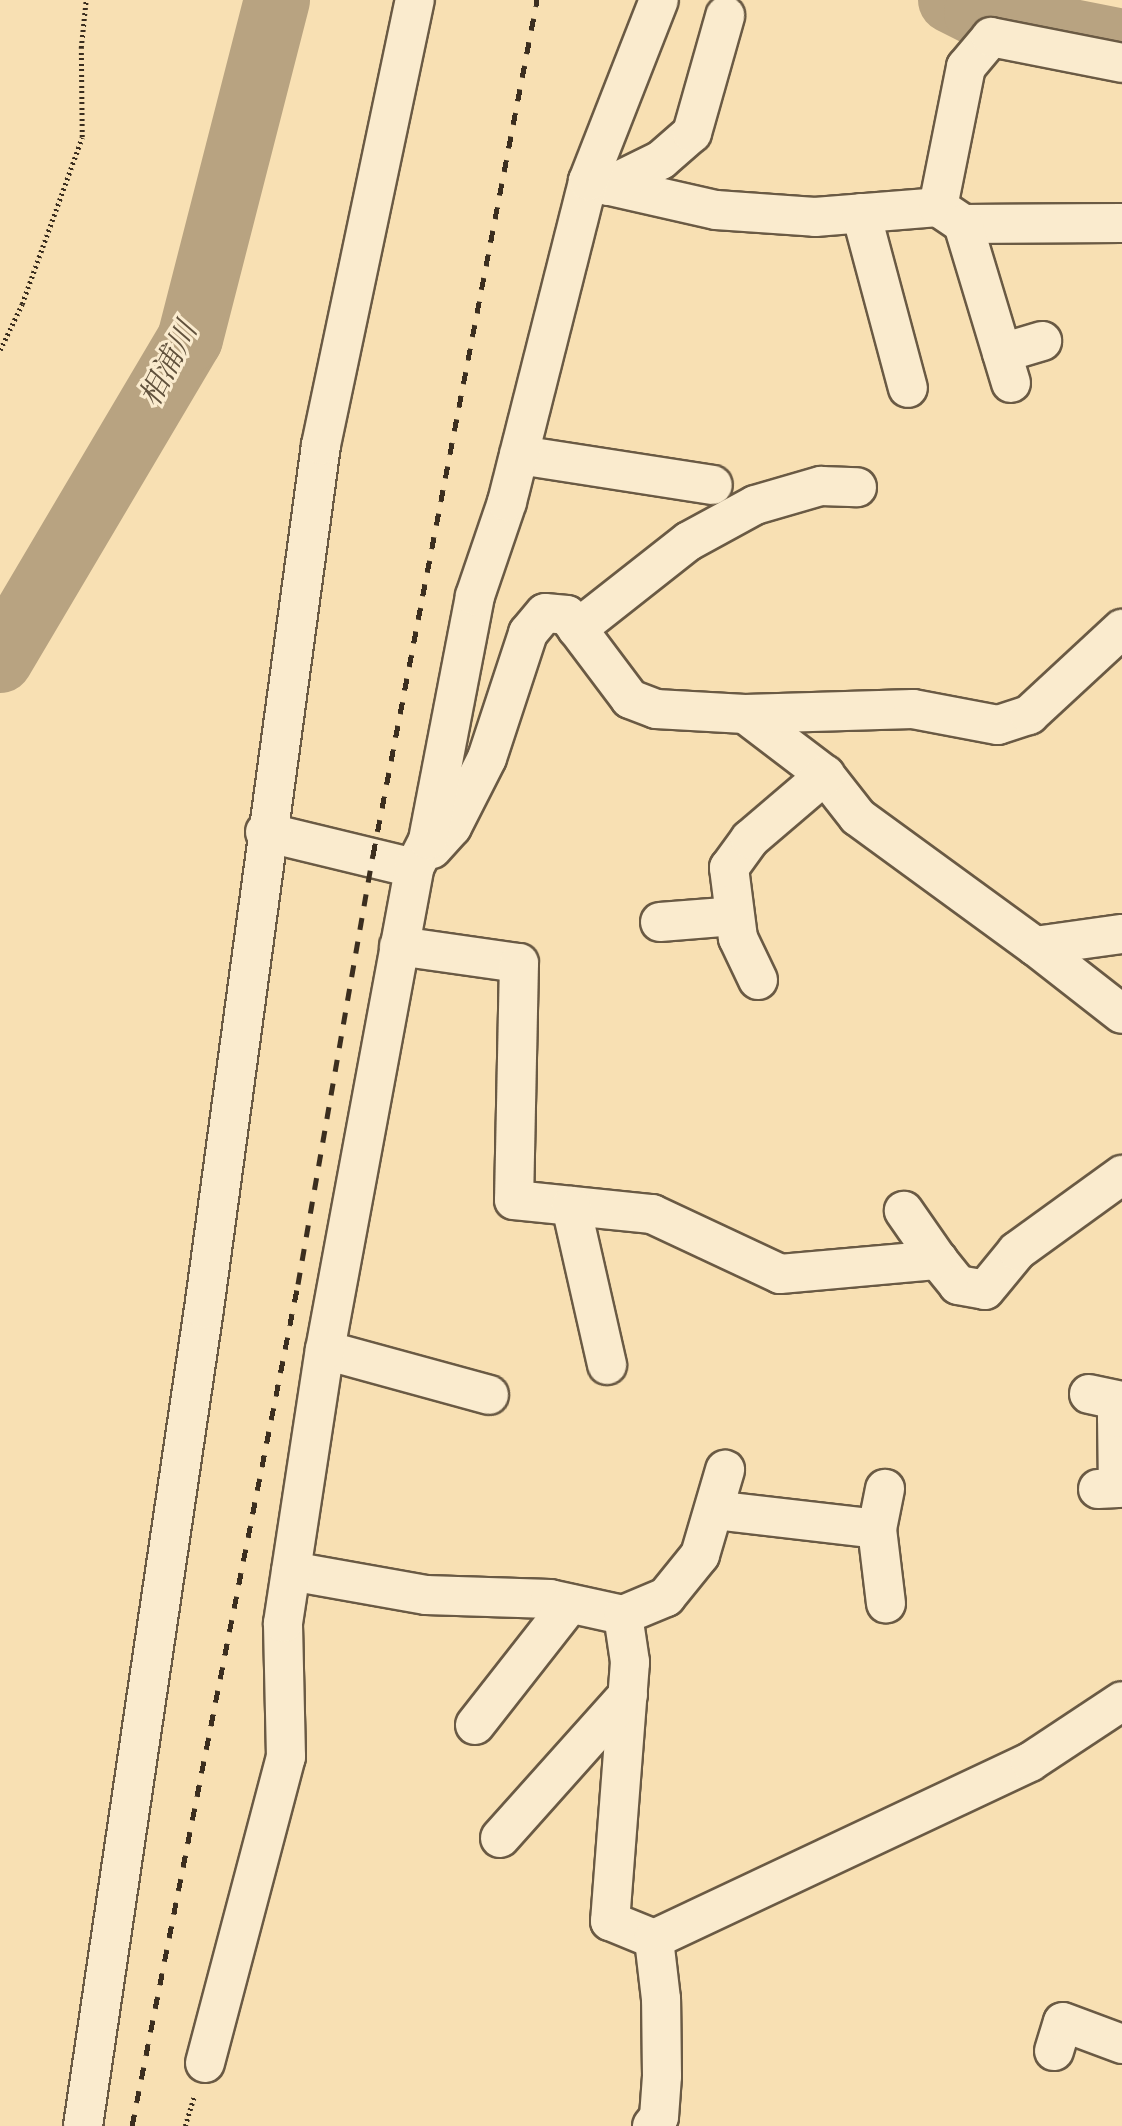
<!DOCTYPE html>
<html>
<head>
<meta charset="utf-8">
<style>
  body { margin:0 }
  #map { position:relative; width:1122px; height:2126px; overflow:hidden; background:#f8e0b3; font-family:"IM FELL English","Noto Serif JP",serif }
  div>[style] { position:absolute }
  .river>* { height:66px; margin:-33px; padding:0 33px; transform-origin:33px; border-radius:33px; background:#b8a381 }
  .path>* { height:4.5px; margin-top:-2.25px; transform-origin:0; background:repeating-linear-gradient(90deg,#3b2e1f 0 2px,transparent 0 5.5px) }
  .roads { filter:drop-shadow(2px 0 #6a5a44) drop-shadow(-2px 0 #6a5a44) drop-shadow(0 2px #6a5a44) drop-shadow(0 -2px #6a5a44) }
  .minor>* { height:38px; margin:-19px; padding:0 19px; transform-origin:19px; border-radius:19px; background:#faebce }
  .rail>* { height:5px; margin-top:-2.5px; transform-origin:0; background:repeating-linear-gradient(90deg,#3b2e1f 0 12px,transparent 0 24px) }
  span { translate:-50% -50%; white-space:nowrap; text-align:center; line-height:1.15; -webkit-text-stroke:6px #faebce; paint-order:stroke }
  .water-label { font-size:30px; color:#60513c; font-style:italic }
</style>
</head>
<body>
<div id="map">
  <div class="river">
    <div style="left:951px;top:0;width:29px;rotate:27deg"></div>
    <div style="left:977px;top:13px;width:148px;rotate:11.3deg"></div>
    <div style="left:0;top:660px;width:373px;rotate:-59.4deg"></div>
    <div style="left:190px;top:339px;width:350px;rotate:-75.6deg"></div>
  </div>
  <div class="path">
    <div style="left:0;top:350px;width:51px;rotate:-64.4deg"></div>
    <div style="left:22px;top:304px;width:177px;rotate:-70.2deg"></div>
    <div style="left:82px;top:137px;width:89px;rotate:-90.6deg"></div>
    <div style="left:81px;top:48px;width:48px;rotate:-84.1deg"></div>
    <div style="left:185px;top:2126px;width:30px;rotate:-73deg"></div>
  </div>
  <div class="roads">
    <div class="minor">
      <div style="left:588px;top:181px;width:131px;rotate:12.8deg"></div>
      <div style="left:716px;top:210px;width:99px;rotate:4deg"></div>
      <div style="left:815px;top:217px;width:123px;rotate:-4.6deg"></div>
      <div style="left:938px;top:207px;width:30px;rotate:34deg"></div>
      <div style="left:963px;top:224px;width:159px;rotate:-0.4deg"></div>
      <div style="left:608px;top:186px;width:59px;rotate:-26.1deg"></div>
      <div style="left:661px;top:160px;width:41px;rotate:-41.1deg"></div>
      <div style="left:692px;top:133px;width:122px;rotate:-74.2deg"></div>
      <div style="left:938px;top:207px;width:143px;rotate:-78.7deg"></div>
      <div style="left:966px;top:67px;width:39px;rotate:-50deg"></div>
      <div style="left:991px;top:37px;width:134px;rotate:11.2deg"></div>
      <div style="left:861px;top:213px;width:181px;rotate:75deg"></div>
      <div style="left:963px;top:224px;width:166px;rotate:73.2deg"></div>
      <div style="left:1002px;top:353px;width:42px;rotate:-16.7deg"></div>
      <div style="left:519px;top:455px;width:196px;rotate:8.8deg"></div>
      <div style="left:577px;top:629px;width:142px;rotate:-38.2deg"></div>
      <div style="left:689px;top:541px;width:75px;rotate:-28.6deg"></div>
      <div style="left:755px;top:505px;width:69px;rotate:-16.1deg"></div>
      <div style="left:821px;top:486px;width:36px;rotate:2deg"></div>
      <div style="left:745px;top:714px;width:101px;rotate:37.3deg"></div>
      <div style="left:825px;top:775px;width:53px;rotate:51.8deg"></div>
      <div style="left:858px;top:817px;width:219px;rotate:36.1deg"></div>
      <div style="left:1035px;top:946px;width:88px;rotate:-7.9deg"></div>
      <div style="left:265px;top:832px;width:153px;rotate:13.6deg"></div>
      <div style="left:432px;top:849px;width:30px;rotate:-48deg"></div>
      <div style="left:452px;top:827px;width:77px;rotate:-63.1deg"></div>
      <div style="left:487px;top:758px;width:132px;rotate:-71.8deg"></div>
      <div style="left:528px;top:633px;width:26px;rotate:-50deg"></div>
      <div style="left:545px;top:613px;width:22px;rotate:5deg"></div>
      <div style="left:567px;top:615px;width:105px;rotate:53.1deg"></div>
      <div style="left:630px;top:699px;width:28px;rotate:21deg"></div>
      <div style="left:656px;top:709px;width:89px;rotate:3.2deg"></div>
      <div style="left:745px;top:714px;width:168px;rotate:-1.7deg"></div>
      <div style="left:913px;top:709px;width:86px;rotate:10.7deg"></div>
      <div style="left:998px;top:725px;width:33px;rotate:-18deg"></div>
      <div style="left:1029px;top:715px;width:127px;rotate:-42.8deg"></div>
      <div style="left:660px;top:922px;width:74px;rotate:-4.6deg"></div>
      <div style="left:399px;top:946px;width:121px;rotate:8.1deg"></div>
      <div style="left:519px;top:963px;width:237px;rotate:91.2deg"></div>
      <div style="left:514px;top:1200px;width:139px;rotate:5.8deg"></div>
      <div style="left:652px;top:1214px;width:141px;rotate:25.1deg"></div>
      <div style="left:780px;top:1274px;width:159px;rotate:-5.1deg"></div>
      <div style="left:938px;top:1260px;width:60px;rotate:-124.8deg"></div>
      <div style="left:1035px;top:946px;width:110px;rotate:38deg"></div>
      <div style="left:758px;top:980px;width:47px;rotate:-115.5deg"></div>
      <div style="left:738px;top:938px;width:71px;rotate:-97.3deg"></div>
      <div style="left:729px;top:868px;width:36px;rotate:-54deg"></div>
      <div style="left:750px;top:839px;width:99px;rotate:-40.5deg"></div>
      <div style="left:571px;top:1206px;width:163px;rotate:77.2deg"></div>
      <div style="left:938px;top:1260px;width:32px;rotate:51deg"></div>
      <div style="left:958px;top:1285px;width:27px;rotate:10deg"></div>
      <div style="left:985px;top:1290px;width:50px;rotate:-50.6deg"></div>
      <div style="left:1017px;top:1251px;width:130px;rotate:-35.9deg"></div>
      <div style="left:325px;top:1350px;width:170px;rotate:15.3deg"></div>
      <div style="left:1089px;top:1394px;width:34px;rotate:12deg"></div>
      <div style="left:1098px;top:1489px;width:20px;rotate:-3deg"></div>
      <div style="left:1118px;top:1488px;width:70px;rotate:-90.8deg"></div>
      <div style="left:1117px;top:1418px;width:7px;rotate:-45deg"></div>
      <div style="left:714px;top:1510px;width:164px;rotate:6.6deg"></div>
      <div style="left:877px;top:1529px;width:41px;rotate:-78.7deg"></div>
      <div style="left:877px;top:1529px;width:75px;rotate:83.1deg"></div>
      <div style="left:291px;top:1571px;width:137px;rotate:10.1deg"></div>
      <div style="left:426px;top:1595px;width:124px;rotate:1.8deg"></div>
      <div style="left:550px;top:1599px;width:75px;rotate:12.4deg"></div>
      <div style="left:623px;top:1615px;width:48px;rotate:81.5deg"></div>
      <div style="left:630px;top:1662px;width:260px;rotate:94.4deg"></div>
      <div style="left:610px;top:1921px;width:48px;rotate:22.2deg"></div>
      <div style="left:654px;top:1939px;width:416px;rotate:-25.2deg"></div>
      <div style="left:1030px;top:1762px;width:110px;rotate:-33.5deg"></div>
      <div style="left:623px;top:1615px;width:47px;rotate:-22.7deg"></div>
      <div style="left:666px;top:1597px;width:54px;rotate:-51deg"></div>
      <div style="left:700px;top:1555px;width:89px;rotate:-73.6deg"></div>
      <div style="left:475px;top:1725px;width:154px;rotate:-51.9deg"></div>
      <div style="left:500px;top:1838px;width:192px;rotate:-48.2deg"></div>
      <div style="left:1054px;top:2051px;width:30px;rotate:-73deg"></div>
      <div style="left:1063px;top:2022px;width:63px;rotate:20.4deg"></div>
      <div style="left:205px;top:2063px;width:317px;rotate:-75.2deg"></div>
      <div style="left:286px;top:1757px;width:134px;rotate:-91.3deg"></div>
      <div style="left:283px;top:1623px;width:276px;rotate:-81.3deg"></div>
      <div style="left:325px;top:1350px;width:490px;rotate:-79.5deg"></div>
      <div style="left:414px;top:868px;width:31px;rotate:-63deg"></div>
      <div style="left:428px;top:840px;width:248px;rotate:-79.1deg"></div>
      <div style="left:475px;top:596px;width:99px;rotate:-71.2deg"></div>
      <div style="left:507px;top:502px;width:331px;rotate:-75.8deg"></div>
      <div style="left:588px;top:181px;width:194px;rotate:-68.6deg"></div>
      <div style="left:83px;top:2126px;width:826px;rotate:-81.58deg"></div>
      <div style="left:204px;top:1309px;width:872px;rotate:-82.29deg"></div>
      <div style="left:321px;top:445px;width:455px;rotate:-78.1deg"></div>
      <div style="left:652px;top:2126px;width:11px;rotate:-52deg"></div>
      <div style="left:659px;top:2117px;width:41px;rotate:-85.8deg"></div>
      <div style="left:662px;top:2076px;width:77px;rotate:-90.7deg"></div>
      <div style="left:661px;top:1999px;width:60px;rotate:-96.7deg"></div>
    </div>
  </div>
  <div class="rail">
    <div style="left:132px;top:2126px;width:858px;rotate:-78.85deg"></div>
    <div style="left:298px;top:1284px;width:436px;rotate:-80.1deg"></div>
    <div style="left:373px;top:855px;width:871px;rotate:-79.14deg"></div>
  </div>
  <div class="water-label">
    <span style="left:170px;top:365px;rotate:-63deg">相浦川</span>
  </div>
</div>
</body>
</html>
